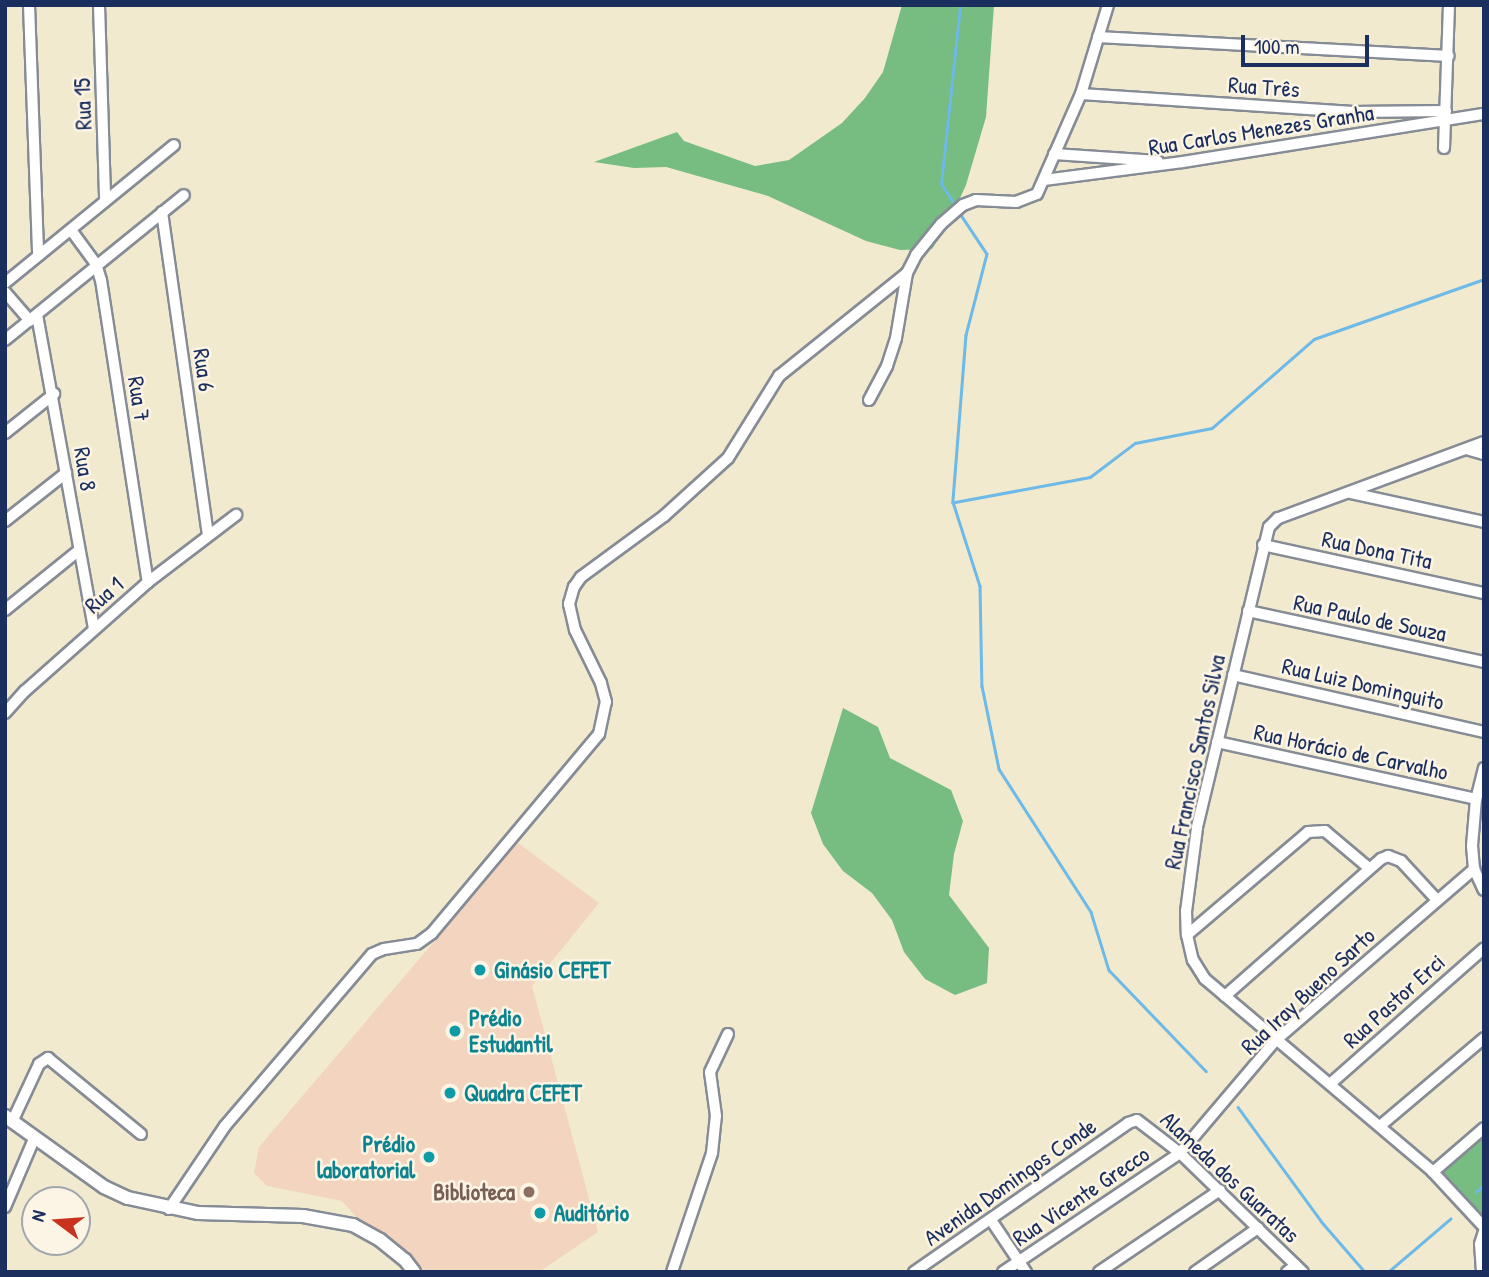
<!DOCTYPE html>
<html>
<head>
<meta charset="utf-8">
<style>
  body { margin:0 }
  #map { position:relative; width:1489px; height:1277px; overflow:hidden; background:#f1eacf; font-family:"Patrick Hand",sans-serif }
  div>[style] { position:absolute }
  .built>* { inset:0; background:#f3d4bf }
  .forest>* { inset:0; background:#77bc80 }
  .stream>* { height:2.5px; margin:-1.25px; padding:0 1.25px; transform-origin:1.25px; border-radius:1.25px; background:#6db9e7 }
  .roads { filter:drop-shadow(2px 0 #868c96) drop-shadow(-2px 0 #868c96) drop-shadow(0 2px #868c96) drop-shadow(0 -2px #868c96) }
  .minor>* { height:10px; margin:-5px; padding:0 5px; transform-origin:5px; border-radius:5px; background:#fff }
  .major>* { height:12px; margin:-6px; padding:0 6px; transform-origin:6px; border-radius:6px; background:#fff }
  .dots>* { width:19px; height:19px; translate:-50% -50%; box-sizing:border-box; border:4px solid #fcf5e5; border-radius:50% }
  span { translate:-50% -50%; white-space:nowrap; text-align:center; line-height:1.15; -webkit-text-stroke:5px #fcf5e5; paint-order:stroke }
  .street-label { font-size:23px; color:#1b2f5e }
  .culture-label { font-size:23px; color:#0d838f; font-weight:700 }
  .left { translate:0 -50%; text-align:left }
  .right { translate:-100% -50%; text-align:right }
  .education-label { font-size:23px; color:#785e54; font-weight:700 }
  .frame { position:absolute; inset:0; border:7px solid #1b2f5e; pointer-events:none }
  .north { position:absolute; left:21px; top:1186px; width:70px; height:70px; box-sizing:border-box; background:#fcf5e5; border:2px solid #a2a6af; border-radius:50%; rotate:286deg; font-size:19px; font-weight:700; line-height:28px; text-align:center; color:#1b2f5e }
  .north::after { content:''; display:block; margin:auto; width:24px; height:32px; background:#c8321e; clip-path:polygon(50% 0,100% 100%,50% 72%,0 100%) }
  .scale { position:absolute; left:1241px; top:35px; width:128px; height:32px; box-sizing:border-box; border:4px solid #1b2f5e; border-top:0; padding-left:9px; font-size:21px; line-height:24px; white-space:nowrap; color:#1b2f5e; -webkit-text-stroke:5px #fcf5e5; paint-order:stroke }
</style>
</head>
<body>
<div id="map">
  <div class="built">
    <div style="clip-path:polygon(518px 843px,599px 903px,532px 986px,598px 1232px,539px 1272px,405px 1272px,342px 1201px,267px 1186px,254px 1173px,259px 1147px)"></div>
  </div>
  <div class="forest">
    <div style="clip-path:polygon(902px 5px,994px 5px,986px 117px,966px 185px,951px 218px,932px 249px,900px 250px,866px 241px,768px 196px,666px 167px,634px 168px,594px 162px,677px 132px,684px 141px,755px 166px,789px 160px,842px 123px,865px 98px,883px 72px)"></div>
    <div style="clip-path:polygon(843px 708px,878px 727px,890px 758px,951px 790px,963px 821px,954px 854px,949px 895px,989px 948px,987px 983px,955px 995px,925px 979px,904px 952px,892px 920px,872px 893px,843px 871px,823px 844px,811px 813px)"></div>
    <div style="clip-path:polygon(1484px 1133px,1484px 1222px,1438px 1172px)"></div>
  </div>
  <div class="stream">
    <div style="left:956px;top:207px;width:27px;rotate:-123deg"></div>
    <div style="left:941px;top:184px;width:180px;rotate:-83.9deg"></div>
    <div style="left:959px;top:212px;width:50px;rotate:56.3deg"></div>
    <div style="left:987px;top:254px;width:84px;rotate:104.5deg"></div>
    <div style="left:966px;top:335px;width:168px;rotate:94.5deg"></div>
    <div style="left:953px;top:502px;width:88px;rotate:72.2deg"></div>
    <div style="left:980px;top:586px;width:100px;rotate:88.9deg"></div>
    <div style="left:982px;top:686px;width:85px;rotate:78.4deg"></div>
    <div style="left:999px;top:769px;width:170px;rotate:57.2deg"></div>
    <div style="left:1091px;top:912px;width:61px;rotate:72.8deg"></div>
    <div style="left:1109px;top:970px;width:140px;rotate:46.2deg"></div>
    <div style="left:955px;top:502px;width:137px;rotate:-10.5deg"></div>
    <div style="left:1090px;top:477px;width:56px;rotate:-37.1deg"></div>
    <div style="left:1135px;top:443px;width:78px;rotate:-11deg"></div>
    <div style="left:1212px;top:428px;width:135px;rotate:-41.1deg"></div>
    <div style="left:1314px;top:339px;width:180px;rotate:-19.4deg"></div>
    <div style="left:1238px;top:1107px;width:141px;rotate:53.9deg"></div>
    <div style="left:1321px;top:1221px;width:67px;rotate:49.2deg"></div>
    <div style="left:1476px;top:1192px;width:11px;rotate:-41deg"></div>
    <div style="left:1388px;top:1272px;width:82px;rotate:-40.5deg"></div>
  </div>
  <div class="roads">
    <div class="minor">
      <div style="left:29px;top:5px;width:250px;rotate:87.9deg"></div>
      <div style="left:99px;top:5px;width:196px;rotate:88.2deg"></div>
      <div style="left:1098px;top:37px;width:351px;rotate:3.1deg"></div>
      <div style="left:1081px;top:94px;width:273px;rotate:3.8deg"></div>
      <div style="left:1353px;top:112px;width:93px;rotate:-0.6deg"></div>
      <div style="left:1444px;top:148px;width:143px;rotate:-88deg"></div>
      <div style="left:1054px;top:154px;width:104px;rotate:3.9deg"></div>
      <div style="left:1044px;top:180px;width:140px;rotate:-7.4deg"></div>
      <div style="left:1183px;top:162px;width:305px;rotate:-9.1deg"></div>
      <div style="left:162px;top:212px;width:325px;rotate:81.9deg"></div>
      <div style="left:71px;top:230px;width:42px;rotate:53.7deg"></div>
      <div style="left:96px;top:264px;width:17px;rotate:73deg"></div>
      <div style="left:101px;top:280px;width:306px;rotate:81.2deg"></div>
      <div style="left:5px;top:283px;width:218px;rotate:-39.2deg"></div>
      <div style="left:5px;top:292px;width:38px;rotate:49deg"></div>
      <div style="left:37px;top:315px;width:319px;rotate:79.7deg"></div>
      <div style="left:5px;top:340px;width:230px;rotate:-39deg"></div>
      <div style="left:869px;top:400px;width:38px;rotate:-62deg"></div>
      <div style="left:887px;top:366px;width:29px;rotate:-72deg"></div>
      <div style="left:896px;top:338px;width:66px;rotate:-80.4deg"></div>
      <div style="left:5px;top:433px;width:63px;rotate:-38.5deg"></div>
      <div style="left:1484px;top:442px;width:220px;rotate:159.7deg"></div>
      <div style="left:1278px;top:518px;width:13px;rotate:135deg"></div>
      <div style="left:1269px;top:527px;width:309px;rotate:103.5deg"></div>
      <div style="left:1197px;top:828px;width:84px;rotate:97.5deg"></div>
      <div style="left:1186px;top:911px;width:24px;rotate:88deg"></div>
      <div style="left:1187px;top:935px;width:26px;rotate:77deg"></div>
      <div style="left:1193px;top:960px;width:22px;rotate:58deg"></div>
      <div style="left:1205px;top:979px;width:299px;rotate:40.2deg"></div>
      <div style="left:1433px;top:1172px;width:75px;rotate:47.2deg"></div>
      <div style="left:1466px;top:449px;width:19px;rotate:16deg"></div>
      <div style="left:1351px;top:493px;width:136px;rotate:12.3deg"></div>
      <div style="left:5px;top:521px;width:78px;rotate:-38.2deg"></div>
      <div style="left:1263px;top:545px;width:226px;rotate:12.3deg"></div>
      <div style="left:5px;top:610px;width:94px;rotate:-38.9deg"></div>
      <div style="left:1248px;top:611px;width:241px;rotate:12.2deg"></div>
      <div style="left:1233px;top:675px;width:257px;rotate:12.8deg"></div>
      <div style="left:5px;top:713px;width:30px;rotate:-48deg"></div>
      <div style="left:25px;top:691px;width:164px;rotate:-41.5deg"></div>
      <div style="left:148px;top:582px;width:111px;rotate:-37.3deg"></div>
      <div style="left:1217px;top:742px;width:265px;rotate:12.4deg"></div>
      <div style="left:1484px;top:768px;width:32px;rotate:104deg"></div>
      <div style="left:1476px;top:799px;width:47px;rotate:94.9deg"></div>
      <div style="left:1472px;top:846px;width:23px;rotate:85deg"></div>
      <div style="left:1474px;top:869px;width:23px;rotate:65deg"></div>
      <div style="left:1187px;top:935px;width:159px;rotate:-40.4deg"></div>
      <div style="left:1308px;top:832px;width:17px;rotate:-3deg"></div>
      <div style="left:1325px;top:831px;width:57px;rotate:40.1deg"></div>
      <div style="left:1225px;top:996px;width:208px;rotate:-41.3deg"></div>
      <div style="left:1381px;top:859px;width:8px;rotate:-23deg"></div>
      <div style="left:1388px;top:856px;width:14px;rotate:21deg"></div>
      <div style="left:1401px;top:861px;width:53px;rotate:47.3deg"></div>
      <div style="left:1330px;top:1084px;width:205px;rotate:-41.4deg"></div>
      <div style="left:12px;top:1122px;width:64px;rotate:-65deg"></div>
      <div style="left:39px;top:1064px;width:11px;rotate:-34deg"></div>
      <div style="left:48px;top:1058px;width:120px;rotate:39.3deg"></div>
      <div style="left:1380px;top:1126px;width:136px;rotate:-40.2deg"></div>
      <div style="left:1433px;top:1172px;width:67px;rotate:-40.8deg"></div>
      <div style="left:5px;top:1207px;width:74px;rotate:-66.9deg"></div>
      <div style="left:169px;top:1209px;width:100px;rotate:-56deg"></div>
      <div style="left:225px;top:1126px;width:226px;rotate:-49.5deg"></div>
      <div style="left:372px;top:954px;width:13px;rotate:-23deg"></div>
      <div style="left:384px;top:949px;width:33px;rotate:-9deg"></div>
      <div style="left:417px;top:944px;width:19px;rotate:-36deg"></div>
      <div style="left:432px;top:933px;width:260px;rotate:-50deg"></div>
      <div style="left:599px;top:734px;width:33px;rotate:-78deg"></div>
      <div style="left:606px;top:702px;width:20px;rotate:-105deg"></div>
      <div style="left:601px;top:683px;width:59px;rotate:-116.1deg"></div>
      <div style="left:575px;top:630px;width:27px;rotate:-103deg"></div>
      <div style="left:569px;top:604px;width:18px;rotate:-74deg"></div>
      <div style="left:574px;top:587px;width:12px;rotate:-55deg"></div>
      <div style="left:581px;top:577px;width:103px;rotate:-36.3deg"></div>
      <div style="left:664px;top:516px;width:86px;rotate:-42.2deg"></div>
      <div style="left:728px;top:458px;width:97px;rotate:-58.1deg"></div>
      <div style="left:779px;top:376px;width:164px;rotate:-38.8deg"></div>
      <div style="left:907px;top:273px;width:20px;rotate:-63deg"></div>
      <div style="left:916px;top:255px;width:40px;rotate:-51deg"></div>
      <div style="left:941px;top:224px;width:29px;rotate:-41deg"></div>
      <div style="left:963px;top:205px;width:14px;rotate:-21deg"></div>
      <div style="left:976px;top:200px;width:40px;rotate:2.9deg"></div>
      <div style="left:1016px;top:202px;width:22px;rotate:-21deg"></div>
      <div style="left:1037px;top:194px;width:109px;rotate:-66.3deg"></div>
      <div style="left:1081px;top:94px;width:93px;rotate:-73.1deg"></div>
      <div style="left:991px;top:1220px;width:63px;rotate:56.1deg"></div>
      <div style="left:672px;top:1272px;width:126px;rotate:-71.4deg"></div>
      <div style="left:712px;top:1153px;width:37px;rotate:-84deg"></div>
      <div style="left:716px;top:1116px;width:44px;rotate:-97.8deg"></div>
      <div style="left:710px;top:1072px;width:42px;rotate:-64.7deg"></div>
      <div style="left:914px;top:1272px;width:261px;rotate:-34.8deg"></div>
      <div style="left:1128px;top:1123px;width:9px;rotate:-18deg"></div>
      <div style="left:1137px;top:1120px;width:54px;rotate:37.5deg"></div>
      <div style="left:1180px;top:1153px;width:171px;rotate:44.1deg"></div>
      <div style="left:1003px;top:1272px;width:213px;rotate:-33.9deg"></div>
      <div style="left:1180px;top:1153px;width:148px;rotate:-49.7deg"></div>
      <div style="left:1276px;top:1040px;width:262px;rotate:-40.8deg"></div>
      <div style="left:1099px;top:1272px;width:146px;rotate:-34.1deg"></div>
      <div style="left:1195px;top:1272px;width:77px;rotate:-34.9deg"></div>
      <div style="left:1287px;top:1272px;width:11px;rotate:-38deg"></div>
      <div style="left:1482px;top:1272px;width:28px;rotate:-94deg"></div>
      <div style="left:1480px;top:1244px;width:13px;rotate:-72deg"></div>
    </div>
    <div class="major">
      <div style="left:5px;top:1116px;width:122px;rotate:35.6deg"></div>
      <div style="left:104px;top:1187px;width:26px;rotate:25deg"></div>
      <div style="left:128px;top:1198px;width:72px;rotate:12.1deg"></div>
      <div style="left:198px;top:1213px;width:105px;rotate:1.6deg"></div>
      <div style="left:303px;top:1216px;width:51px;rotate:10.2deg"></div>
      <div style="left:353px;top:1225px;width:31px;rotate:29deg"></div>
      <div style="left:380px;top:1240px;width:32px;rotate:39deg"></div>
      <div style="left:405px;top:1260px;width:15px;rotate:53deg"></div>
    </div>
  </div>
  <div class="dots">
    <div style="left:480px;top:970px;background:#0f9aa8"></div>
    <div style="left:455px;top:1031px;background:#0f9aa8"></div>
    <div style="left:450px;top:1093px;background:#0f9aa8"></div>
    <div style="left:429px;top:1157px;background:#0f9aa8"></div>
    <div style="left:529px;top:1192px;background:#8d6e63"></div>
    <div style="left:540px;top:1213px;background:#0f9aa8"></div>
  </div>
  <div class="street-label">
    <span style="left:1264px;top:87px;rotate:4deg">Rua Três</span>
    <span style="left:83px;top:104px;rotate:-92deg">Rua 15</span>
    <span style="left:1261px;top:130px;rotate:-9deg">Rua Carlos Menezes Granha</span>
    <span style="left:204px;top:370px;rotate:82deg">Rua 6</span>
    <span style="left:139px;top:399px;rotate:81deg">Rua 7</span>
    <span style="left:85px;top:469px;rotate:81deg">Rua 8</span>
    <span style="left:1377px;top:550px;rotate:12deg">Rua Dona Tita</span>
    <span style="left:104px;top:595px;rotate:-41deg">Rua 1</span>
    <span style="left:1370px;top:618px;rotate:12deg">Rua Paulo de Souza</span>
    <span style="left:1363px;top:684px;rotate:13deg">Rua Luiz Dominguito</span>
    <span style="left:1351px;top:752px;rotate:12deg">Rua Horácio de Carvalho</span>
    <span style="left:1195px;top:762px;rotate:-78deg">Rua Francisco Santos Silva</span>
    <span style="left:1308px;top:991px;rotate:-43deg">Rua Iray Bueno Sarto</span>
    <span style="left:1394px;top:1001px;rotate:-42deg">Rua Pastor Erci</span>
    <span style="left:1230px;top:1177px;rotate:43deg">Alameda dos Guaratas</span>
    <span style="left:1010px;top:1182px;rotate:-35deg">Avenida Domingos Conde</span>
    <span style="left:1081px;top:1196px;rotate:-34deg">Rua Vicente Grecco</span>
  </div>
  <div class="culture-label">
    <span class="left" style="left:494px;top:970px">Ginásio CEFET</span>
    <span class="left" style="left:469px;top:1031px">Prédio<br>Estudantil</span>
    <span class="left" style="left:464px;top:1093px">Quadra CEFET</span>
    <span class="right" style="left:415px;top:1157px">Prédio<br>laboratorial</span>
    <span class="left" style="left:554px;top:1213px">Auditório</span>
  </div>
  <div class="education-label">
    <span class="right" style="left:515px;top:1192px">Biblioteca</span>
  </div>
  <div class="frame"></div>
  <div class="north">N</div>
  <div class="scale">100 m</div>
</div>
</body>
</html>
